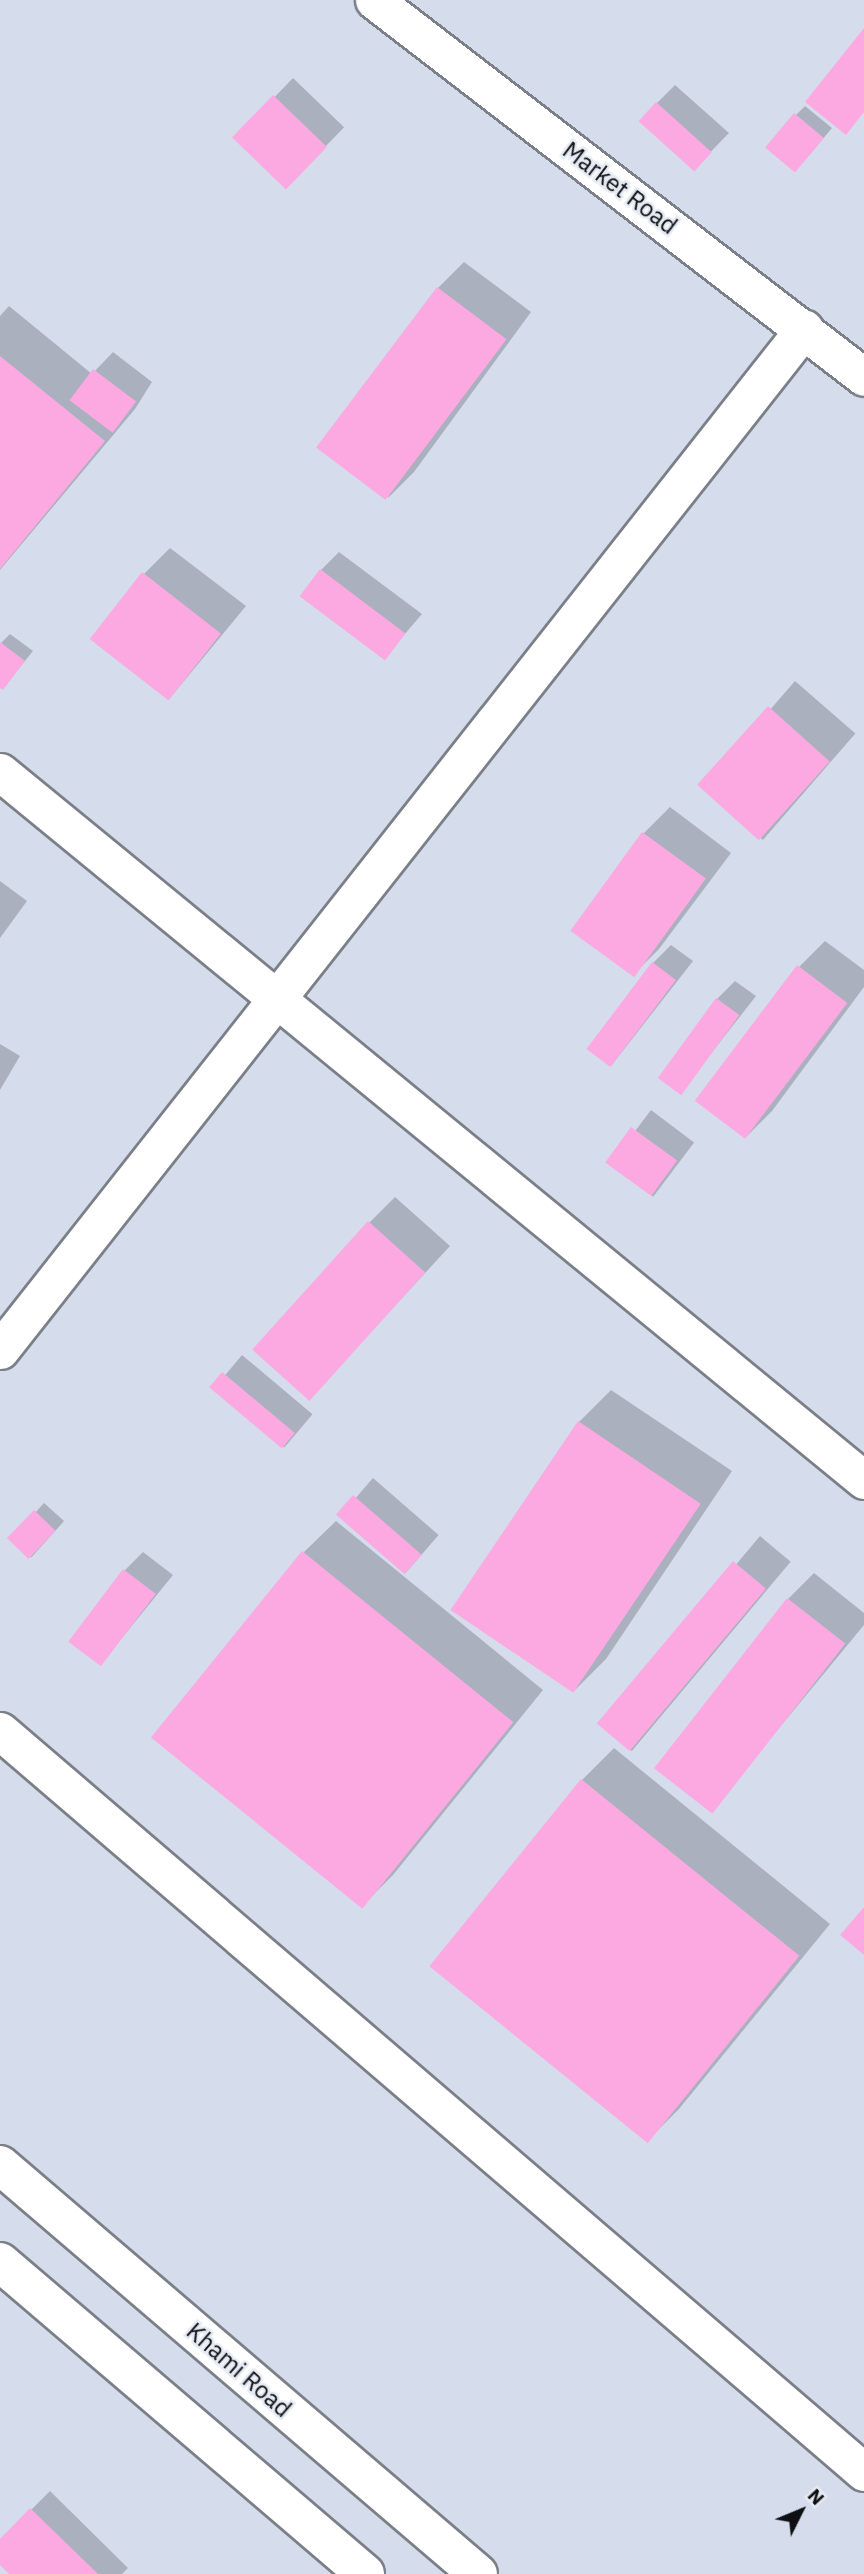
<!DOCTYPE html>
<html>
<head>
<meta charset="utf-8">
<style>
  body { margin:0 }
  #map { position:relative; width:864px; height:2574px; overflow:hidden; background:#e5eaf3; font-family:"IBM Plex Sans",sans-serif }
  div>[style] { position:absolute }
  .built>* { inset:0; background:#d5dded; transform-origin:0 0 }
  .shadow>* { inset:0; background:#0003; transform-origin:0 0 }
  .building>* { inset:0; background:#fca9e2; transform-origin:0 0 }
  .roads { filter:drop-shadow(2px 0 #7b7f87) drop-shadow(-2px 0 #7b7f87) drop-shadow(0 2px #7b7f87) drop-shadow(0 -2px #7b7f87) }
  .minor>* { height:37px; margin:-18.5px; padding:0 18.5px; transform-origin:18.5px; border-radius:18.5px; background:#fff }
  .secondary>* { height:38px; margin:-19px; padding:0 19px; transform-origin:19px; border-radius:19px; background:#fff }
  span { translate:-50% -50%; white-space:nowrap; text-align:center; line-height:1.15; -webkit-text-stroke:5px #e5eaf3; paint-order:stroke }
  .street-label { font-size:24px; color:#0e0f12 }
  .north { position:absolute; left:766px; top:2476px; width:70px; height:70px; -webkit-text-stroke:5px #e5eaf3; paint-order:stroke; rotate:47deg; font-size:19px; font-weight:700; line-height:28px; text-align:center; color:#0e0f12 }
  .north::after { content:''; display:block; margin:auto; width:24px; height:32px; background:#0e0f12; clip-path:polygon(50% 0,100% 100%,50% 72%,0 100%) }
</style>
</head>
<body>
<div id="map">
  <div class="built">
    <div style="left:0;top:0;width:864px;height:2574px"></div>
  </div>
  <div class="shadow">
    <div style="left:293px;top:78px;width:71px;height:83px;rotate:44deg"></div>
    <div style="clip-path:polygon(675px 85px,729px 133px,694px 169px,657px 103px)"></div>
    <div style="clip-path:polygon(805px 106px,832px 128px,805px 160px,796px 115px)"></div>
    <div style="clip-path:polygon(464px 262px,531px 312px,414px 472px,388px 498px,438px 288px)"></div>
    <div style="clip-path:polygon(9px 306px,92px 374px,113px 352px,152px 382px,135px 409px,0 570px,0 316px)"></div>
    <div style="clip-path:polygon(170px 548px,246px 606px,170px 698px,144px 574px)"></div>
    <div style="clip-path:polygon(339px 552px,422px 614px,385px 657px,321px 570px)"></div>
    <div style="clip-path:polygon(10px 634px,33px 651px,3px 688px,0 644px)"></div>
    <div style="left:795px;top:681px;width:80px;height:141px;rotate:41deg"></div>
    <div style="clip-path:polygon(670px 807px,731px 853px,659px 949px,633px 975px,572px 930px,644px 833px)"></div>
    <div style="clip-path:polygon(0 881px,27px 901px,0 938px)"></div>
    <div style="clip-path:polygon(825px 941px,864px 970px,864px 987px,772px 1111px,746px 1137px,799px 967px)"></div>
    <div style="clip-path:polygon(671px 945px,693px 961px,611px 1066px,653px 963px)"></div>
    <div style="clip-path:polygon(735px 981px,756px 996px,680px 1093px,717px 999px)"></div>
    <div style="clip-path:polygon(0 1044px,20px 1056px,0 1090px)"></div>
    <div style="left:651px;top:1110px;width:54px;height:68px;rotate:37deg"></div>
    <div style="clip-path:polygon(395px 1197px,450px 1246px,309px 1399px,369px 1223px)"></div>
    <div style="left:242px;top:1355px;width:92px;height:44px;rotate:40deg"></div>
    <div style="clip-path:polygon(611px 1390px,732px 1471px,606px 1659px,574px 1691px,579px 1422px)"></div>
    <div style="left:373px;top:1478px;width:87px;height:51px;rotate:41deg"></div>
    <div style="left:44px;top:1503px;width:27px;height:49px;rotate:42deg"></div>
    <div style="clip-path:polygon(336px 1521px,543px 1690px,393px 1875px,361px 1907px,304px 1552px)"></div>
    <div style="left:760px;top:1536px;width:40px;height:247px;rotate:40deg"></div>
    <div style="clip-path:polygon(143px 1552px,173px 1575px,100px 1665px,125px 1570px)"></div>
    <div style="clip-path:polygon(814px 1573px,864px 1613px,864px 1625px,710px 1812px,788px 1599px)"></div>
    <div style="clip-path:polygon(614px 1748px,830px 1924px,679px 2109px,647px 2141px,582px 1780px)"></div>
    <div style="clip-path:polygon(50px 2491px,128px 2568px,122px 2574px,11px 2574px,0 2563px,0 2541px)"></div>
  </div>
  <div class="building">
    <div style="clip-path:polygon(864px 28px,864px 112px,846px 135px,805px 102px)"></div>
    <div style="left:273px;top:95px;width:75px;height:59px;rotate:44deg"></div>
    <div style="left:656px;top:102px;width:75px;height:26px;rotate:42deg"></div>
    <div style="left:794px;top:113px;width:39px;height:45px;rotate:40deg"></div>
    <div style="left:437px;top:287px;width:87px;height:201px;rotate:37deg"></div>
    <div style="clip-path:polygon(0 356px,105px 441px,0 569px)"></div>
    <div style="left:93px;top:369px;width:54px;height:39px;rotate:37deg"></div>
    <div style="left:320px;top:569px;width:107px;height:34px;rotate:37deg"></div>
    <div style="left:142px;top:572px;width:100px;height:85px;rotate:38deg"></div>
    <div style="clip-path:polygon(0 642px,25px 661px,3px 690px,0 688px)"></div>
    <div style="left:768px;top:706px;width:83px;height:106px;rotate:42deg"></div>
    <div style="left:642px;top:832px;width:79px;height:122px;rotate:36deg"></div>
    <div style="left:652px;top:962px;width:30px;height:109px;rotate:37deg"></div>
    <div style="left:797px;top:965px;width:63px;height:170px;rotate:37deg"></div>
    <div style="left:716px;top:998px;width:29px;height:99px;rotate:36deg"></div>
    <div style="left:631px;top:1127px;width:57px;height:44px;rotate:36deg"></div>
    <div style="left:368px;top:1221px;width:77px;height:173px;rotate:42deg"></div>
    <div style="left:222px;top:1372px;width:95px;height:20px;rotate:40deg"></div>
    <div style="left:578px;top:1421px;width:148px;height:228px;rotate:34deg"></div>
    <div style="left:353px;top:1495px;width:91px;height:26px;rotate:41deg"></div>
    <div style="left:34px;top:1510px;width:30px;height:39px;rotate:44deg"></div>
    <div style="left:302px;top:1551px;width:272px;height:240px;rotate:39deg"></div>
    <div style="left:733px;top:1561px;width:43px;height:212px;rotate:40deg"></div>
    <div style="left:123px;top:1569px;width:41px;height:91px;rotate:37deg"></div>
    <div style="left:787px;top:1598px;width:74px;height:216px;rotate:38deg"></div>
    <div style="left:581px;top:1779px;width:281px;height:241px;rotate:39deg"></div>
    <div style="clip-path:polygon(864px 1907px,864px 1955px,840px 1935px)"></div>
    <div style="clip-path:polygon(30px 2508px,98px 2574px,9px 2574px,0 2565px,0 2539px)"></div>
  </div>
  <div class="roads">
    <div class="minor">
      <div style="left:374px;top:0;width:618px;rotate:37.57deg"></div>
      <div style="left:0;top:772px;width:1117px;rotate:39.33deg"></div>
      <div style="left:0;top:1350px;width:1300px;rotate:-51.78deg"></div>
      <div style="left:0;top:1731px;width:1138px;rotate:40.62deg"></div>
    </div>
    <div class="secondary">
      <div style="left:0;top:2165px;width:629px;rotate:40.55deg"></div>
      <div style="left:0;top:2262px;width:480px;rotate:40.5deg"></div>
    </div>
  </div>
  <div class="street-label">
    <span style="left:620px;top:188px;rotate:37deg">Market Road</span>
    <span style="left:239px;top:2370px;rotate:41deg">Khami Road</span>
  </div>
  <div class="north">N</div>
</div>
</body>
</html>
